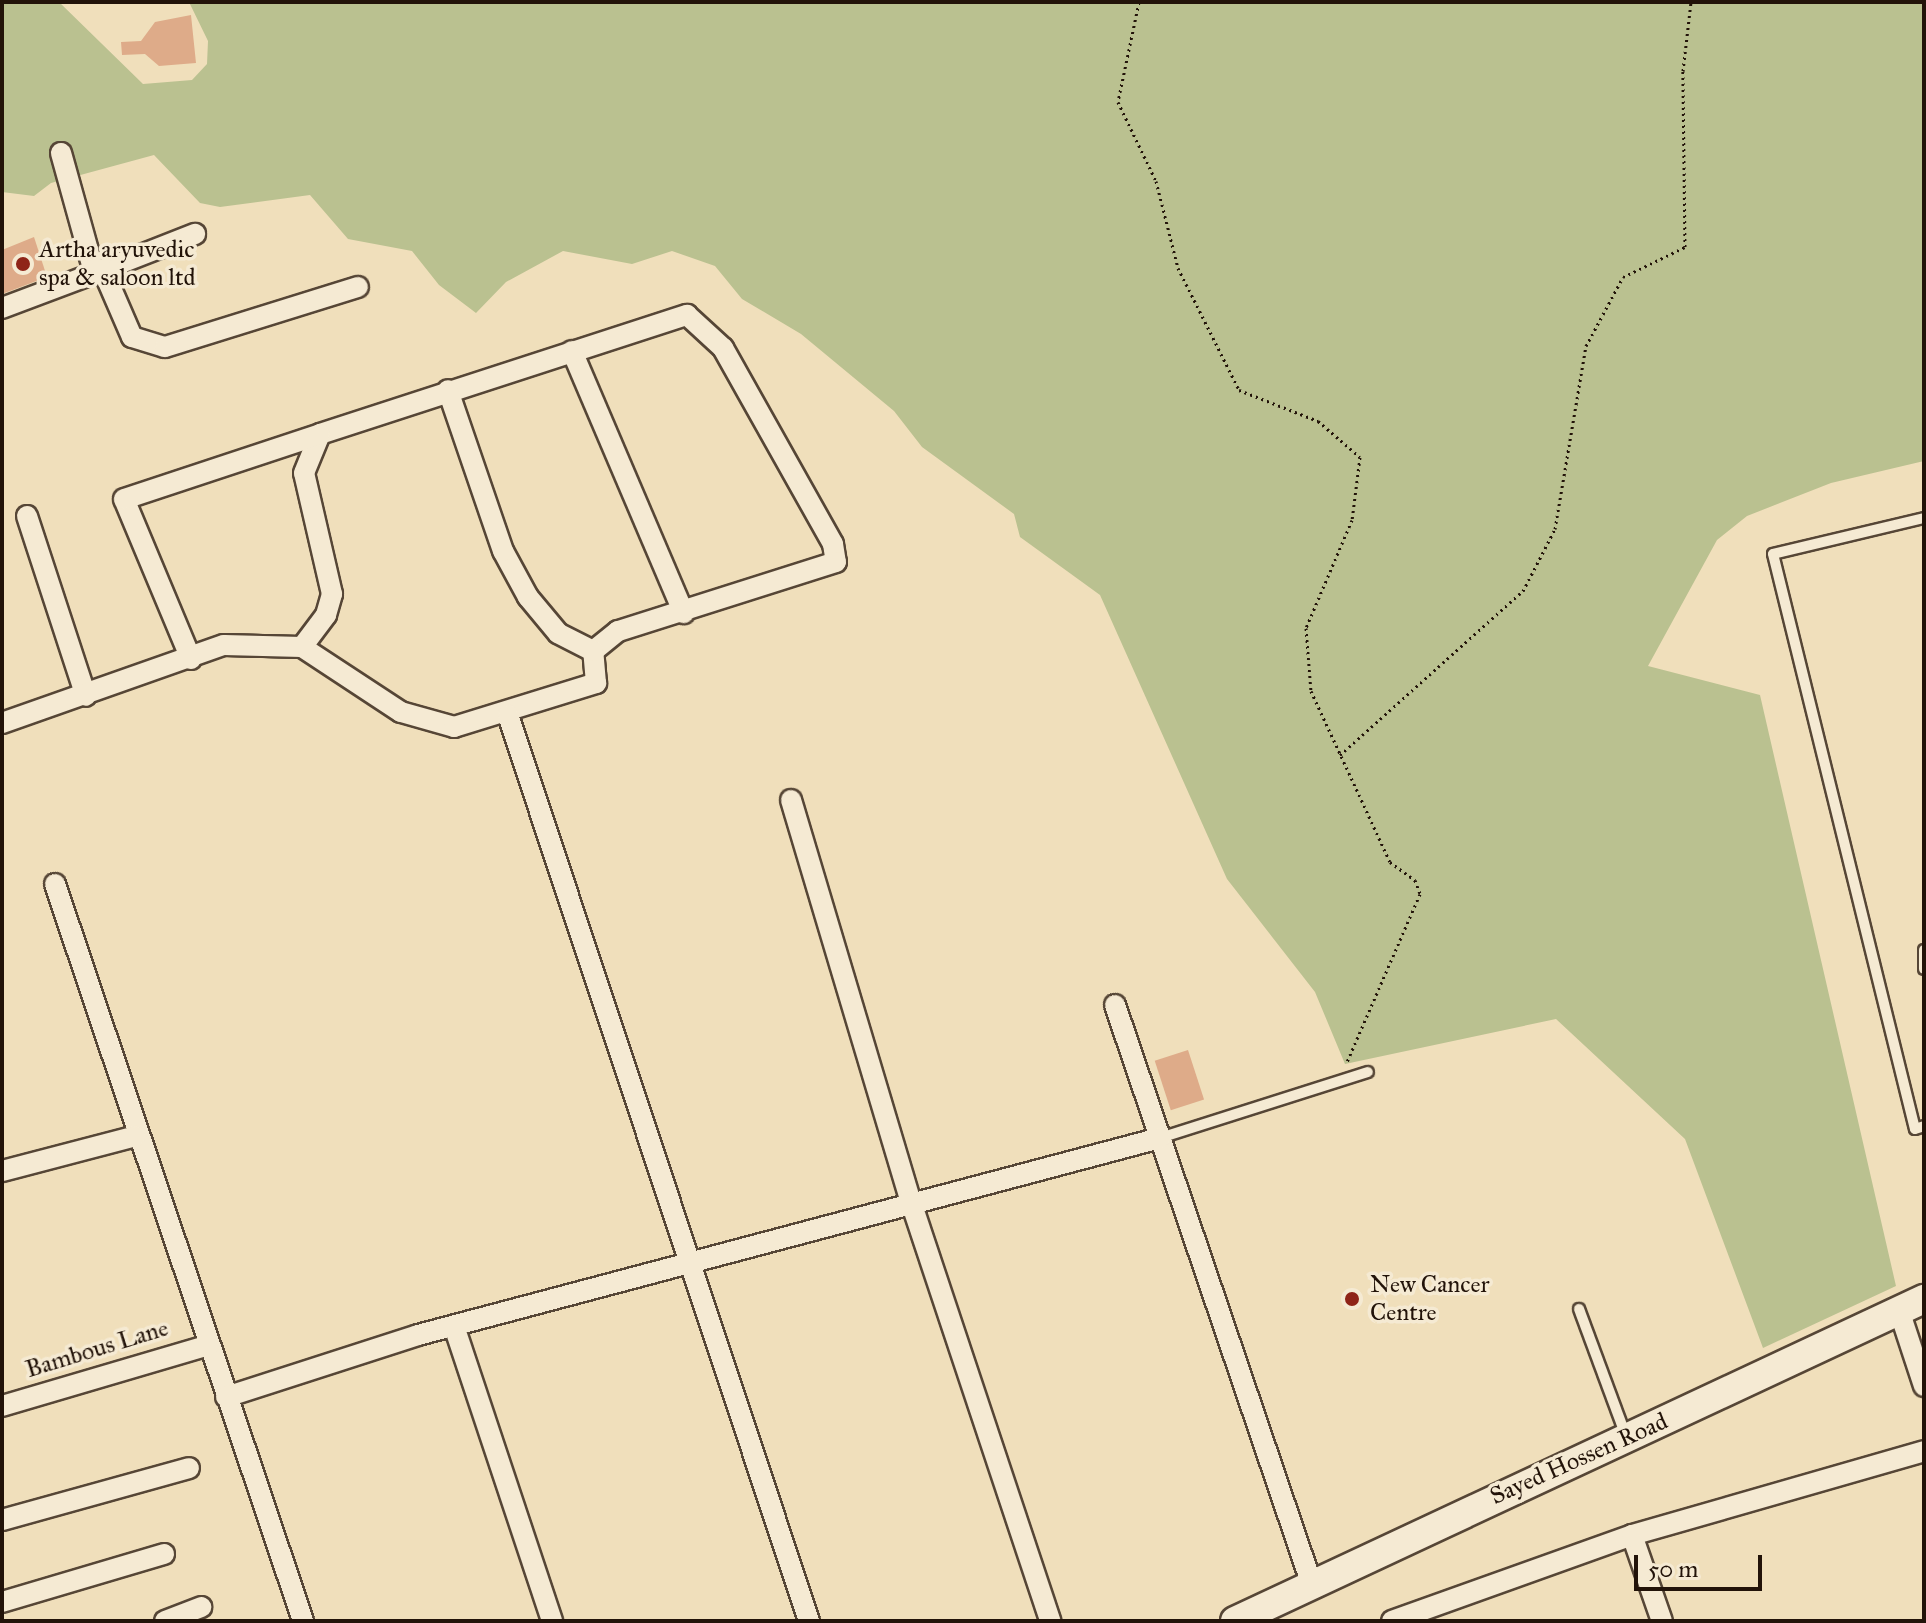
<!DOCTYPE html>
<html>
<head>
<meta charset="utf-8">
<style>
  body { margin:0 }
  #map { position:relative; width:1926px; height:1623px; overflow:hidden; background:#f0dfbb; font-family:"IM FELL Great Primer",serif }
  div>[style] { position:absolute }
  .green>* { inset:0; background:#bac190 }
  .building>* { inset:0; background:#deab89; transform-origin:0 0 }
  .path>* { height:3px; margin-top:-1.5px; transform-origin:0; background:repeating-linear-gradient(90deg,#221309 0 2px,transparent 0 6px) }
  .roads { filter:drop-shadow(2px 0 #564636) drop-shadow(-2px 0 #564636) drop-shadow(0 2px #564636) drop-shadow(0 -2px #564636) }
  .service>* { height:10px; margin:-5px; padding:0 5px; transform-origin:5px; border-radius:5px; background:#f5ead3 }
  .minor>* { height:20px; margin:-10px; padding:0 10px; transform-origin:10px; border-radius:10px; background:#f5ead3 }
  .secondary>* { height:28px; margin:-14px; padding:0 14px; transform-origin:14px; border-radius:14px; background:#f5ead3 }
  .dots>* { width:22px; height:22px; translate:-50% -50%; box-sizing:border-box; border:4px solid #f5ead3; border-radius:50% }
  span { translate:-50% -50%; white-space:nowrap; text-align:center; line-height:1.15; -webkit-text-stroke:7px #f5ead3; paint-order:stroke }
  .poi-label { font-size:24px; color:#221309 }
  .left { translate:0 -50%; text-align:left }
  .street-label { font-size:24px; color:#221309 }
  .frame { position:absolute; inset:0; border:4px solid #221309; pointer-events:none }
  .scale { position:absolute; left:1634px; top:1555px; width:128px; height:36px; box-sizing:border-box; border:4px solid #221309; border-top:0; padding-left:10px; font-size:24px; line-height:28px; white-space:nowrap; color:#221309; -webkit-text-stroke:6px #f5ead3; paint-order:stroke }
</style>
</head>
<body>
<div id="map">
  <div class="green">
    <div style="clip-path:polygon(2px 2px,59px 2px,143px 84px,192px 80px,207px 64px,208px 41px,189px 2px,1924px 2px,1924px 461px,1831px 483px,1747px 516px,1717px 540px,1648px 666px,1760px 695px,1896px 1286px,1763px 1348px,1685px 1139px,1556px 1019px,1345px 1064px,1315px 992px,1227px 879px,1100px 595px,1020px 537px,1014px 514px,922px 447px,894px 411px,801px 334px,742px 299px,715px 266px,672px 251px,632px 264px,563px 251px,506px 282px,476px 313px,439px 285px,412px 251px,348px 239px,310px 195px,220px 207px,200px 203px,154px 155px,51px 183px,34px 196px,2px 192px)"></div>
  </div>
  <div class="building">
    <div style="clip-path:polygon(191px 15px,196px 63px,159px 66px,145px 54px,122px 55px,121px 42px,141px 41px,155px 22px)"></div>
    <div style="clip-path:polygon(34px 237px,47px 277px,2px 294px,2px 250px)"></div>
    <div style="left:1188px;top:1050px;width:52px;height:35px;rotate:72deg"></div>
  </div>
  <div class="path">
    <div style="left:1139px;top:2px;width:102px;rotate:101.9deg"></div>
    <div style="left:1118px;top:102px;width:88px;rotate:64.3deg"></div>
    <div style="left:1156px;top:181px;width:90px;rotate:75.8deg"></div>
    <div style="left:1178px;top:268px;width:136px;rotate:63.4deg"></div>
    <div style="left:1239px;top:390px;width:85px;rotate:21.4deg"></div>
    <div style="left:1318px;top:421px;width:55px;rotate:40.6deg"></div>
    <div style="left:1360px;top:457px;width:64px;rotate:97.2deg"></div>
    <div style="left:1352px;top:520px;width:117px;rotate:113.1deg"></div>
    <div style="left:1306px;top:628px;width:63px;rotate:85.5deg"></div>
    <div style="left:1311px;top:691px;width:188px;rotate:65.2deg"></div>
    <div style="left:1390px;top:862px;width:31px;rotate:36deg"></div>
    <div style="left:1415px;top:880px;width:15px;rotate:70deg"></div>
    <div style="left:1420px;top:894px;width:185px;rotate:113.5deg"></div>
    <div style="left:1340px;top:755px;width:246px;rotate:-41.9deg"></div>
    <div style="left:1523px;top:591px;width:70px;rotate:-62.7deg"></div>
    <div style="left:1555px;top:529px;width:186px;rotate:-80.4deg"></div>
    <div style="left:1586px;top:346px;width:78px;rotate:-61.8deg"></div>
    <div style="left:1623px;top:277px;width:69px;rotate:-25.8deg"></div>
    <div style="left:1685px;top:247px;width:176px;rotate:-90.7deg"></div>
    <div style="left:1683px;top:71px;width:69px;rotate:-83.4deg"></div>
  </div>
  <div class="roads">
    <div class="service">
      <div style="left:1924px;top:518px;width:155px;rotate:166.6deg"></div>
      <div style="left:1773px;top:554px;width:592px;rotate:76.13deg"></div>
      <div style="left:1915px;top:1129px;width:9px;rotate:-18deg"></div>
      <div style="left:1924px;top:950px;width:19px;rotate:90deg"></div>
      <div style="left:1160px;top:1138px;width:218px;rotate:-17.6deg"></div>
      <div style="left:1579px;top:1309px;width:135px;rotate:69.7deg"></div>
    </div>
    <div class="minor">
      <div style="left:61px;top:153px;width:123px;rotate:74.5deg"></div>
      <div style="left:103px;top:270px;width:99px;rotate:-21.4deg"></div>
      <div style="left:2px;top:308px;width:108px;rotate:-20.6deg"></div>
      <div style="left:103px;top:270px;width:73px;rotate:66.6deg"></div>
      <div style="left:132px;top:337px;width:34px;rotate:17deg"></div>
      <div style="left:165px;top:347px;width:202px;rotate:-17.3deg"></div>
      <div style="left:572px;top:351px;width:285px;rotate:66.9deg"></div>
      <div style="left:27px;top:516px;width:189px;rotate:71.9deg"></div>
      <div style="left:302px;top:647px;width:40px;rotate:-53deg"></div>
      <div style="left:326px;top:615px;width:22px;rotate:-74deg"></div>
      <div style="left:332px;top:594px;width:124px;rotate:-103deg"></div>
      <div style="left:304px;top:473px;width:42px;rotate:-67.7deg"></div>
      <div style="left:320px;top:434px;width:386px;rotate:-18deg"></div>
      <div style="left:687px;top:315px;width:49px;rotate:42.5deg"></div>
      <div style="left:723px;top:348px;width:225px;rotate:60.7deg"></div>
      <div style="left:833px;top:544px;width:18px;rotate:81deg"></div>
      <div style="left:836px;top:562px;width:229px;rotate:162.4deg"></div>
      <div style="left:618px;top:631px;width:32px;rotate:141deg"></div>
      <div style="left:302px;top:647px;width:118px;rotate:33.3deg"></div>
      <div style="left:401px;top:712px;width:55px;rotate:15.8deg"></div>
      <div style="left:454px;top:727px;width:149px;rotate:-17.2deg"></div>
      <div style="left:596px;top:683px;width:32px;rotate:-95deg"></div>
      <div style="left:593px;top:651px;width:39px;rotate:-153deg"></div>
      <div style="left:558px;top:633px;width:47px;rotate:-129.8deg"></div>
      <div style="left:528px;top:597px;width:52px;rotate:-118.5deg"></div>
      <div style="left:503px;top:551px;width:170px;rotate:-108.9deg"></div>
      <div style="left:191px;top:659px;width:173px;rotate:-112.7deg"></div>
      <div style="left:124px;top:499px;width:206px;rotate:-18.3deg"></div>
      <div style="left:508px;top:715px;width:955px;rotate:71.62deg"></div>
      <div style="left:2px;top:723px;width:235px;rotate:-19.4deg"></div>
      <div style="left:224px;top:645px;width:78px;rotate:1.5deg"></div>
      <div style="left:791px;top:800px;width:416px;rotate:73.4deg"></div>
      <div style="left:910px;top:1199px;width:445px;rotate:71.6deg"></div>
      <div style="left:55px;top:884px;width:778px;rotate:71.4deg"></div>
      <div style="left:1115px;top:1005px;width:616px;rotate:71.24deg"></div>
      <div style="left:2px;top:1171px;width:138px;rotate:-14.6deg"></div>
      <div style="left:1899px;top:1310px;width:80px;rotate:71.8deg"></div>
      <div style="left:454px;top:1326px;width:311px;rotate:71.6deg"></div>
      <div style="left:226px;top:1397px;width:202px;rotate:-17.9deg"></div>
      <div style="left:418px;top:1335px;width:768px;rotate:-14.87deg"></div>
      <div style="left:2px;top:1406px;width:216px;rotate:-16.4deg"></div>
      <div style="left:2px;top:1520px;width:194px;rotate:-15.5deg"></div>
      <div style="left:1632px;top:1535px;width:91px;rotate:70.8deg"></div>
      <div style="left:2px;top:1602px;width:169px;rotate:-16.5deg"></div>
      <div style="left:165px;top:1621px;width:39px;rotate:-21deg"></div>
      <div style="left:1392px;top:1621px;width:255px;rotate:-19.7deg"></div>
      <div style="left:1632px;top:1535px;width:304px;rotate:-16deg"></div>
    </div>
    <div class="secondary">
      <div style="left:1235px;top:1621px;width:761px;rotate:-25.05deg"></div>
    </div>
  </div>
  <div class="dots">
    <div style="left:23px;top:264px;background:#8f2418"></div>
    <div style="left:1352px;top:1299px;background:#8f2418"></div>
  </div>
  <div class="poi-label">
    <span class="left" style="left:39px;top:264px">Artha aryuvedic<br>spa &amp; saloon ltd</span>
    <span class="left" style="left:1370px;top:1299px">New Cancer<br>Centre</span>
  </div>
  <div class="street-label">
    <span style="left:97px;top:1349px;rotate:-17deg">Bambous Lane</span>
    <span style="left:1579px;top:1459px;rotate:-24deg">Sayed Hossen Road</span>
  </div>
  <div class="frame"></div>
  <div class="scale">50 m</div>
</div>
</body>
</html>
